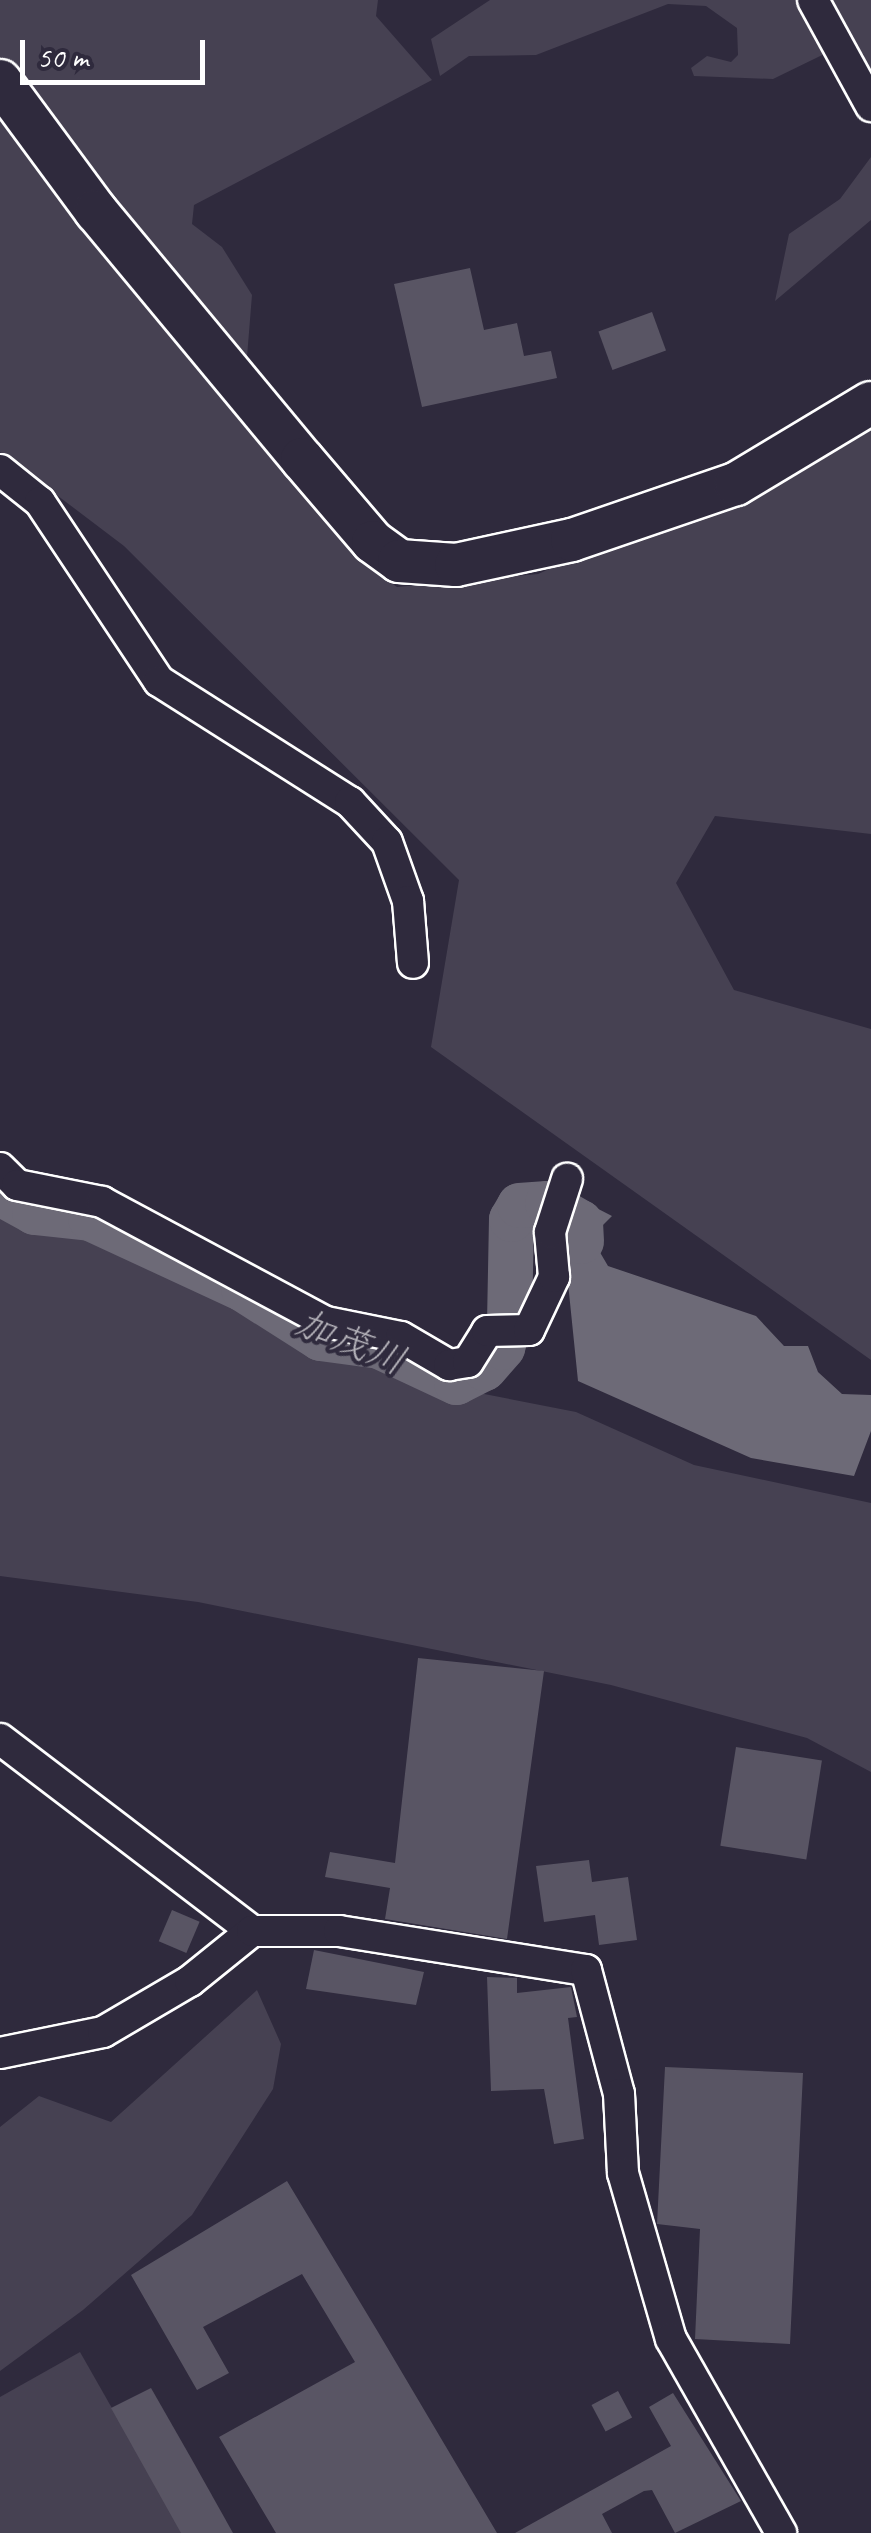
<!DOCTYPE html>
<html>
<head>
<meta charset="utf-8">
<style>
  body { margin:0 }
  #map { position:relative; width:871px; height:2533px; overflow:hidden; background:#2f2a3d; font-family:Caveat,"Klee One",sans-serif }
  div>[style] { position:absolute }
  .green>* { inset:0; background:#464152 }
  .water>* { inset:0; background:#6d6a77 }
  .river>* { height:45px; margin:-22.5px; padding:0 22.5px; transform-origin:22.5px; border-radius:22.5px; background:#6d6a77 }
  .building>* { inset:0; background:#595564; transform-origin:0 0 }
  .roads { filter:drop-shadow(2px 0 #fff) drop-shadow(-2px 0 #fff) drop-shadow(0 2px #fff) drop-shadow(0 -2px #fff) }
  .street>* { height:30px; margin:-15px; padding:0 15px; transform-origin:15px; border-radius:15px; background:#2f2a3d }
  .secondary>* { height:42px; margin:-21px; padding:0 21px; transform-origin:21px; border-radius:21px; background:#2f2a3d }
  span { translate:-50% -50%; white-space:nowrap; text-align:center; line-height:1.15; -webkit-text-stroke:8px #2f2a3d; paint-order:stroke }
  .water-label { font-size:38px; color:#b6b4bb; font-style:italic }
  .scale { position:absolute; left:20px; top:40px; width:185px; height:45px; box-sizing:border-box; border:5px solid #fff; border-top:0; padding-left:12px; font-size:30px; line-height:35px; white-space:nowrap; color:#fff; -webkit-text-stroke:8px #2f2a3d; paint-order:stroke }
</style>
</head>
<body>
<div id="map">
  <div class="green">
    <div style="clip-path:polygon(0 0,378px 0,376px 16px,432px 80px,194px 205px,192px 224px,222px 247px,252px 295px,242px 419px,355px 558px,397px 587px,538px 574px,871px 425px,871px 834px,715px 816px,676px 883px,734px 990px,871px 1029px,871px 1360px,431px 1047px,459px 880px,124px 546px,0 452px)"></div>
    <div style="clip-path:polygon(490px 0,871px 0,871px 101px,864px 55px,851px 41px,773px 79px,694px 76px,691px 68px,707px 56px,731px 62px,738px 55px,737px 28px,706px 6px,668px 4px,536px 55px,469px 56px,440px 76px,431px 39px)"></div>
    <div style="clip-path:polygon(871px 157px,871px 220px,775px 301px,789px 234px,840px 199px)"></div>
    <div style="clip-path:polygon(0 1153px,26px 1177px,328px 1338px,443px 1386px,576px 1412px,694px 1465px,871px 1503px,871px 1772px,807px 1738px,611px 1685px,198px 1602px,0 1576px)"></div>
    <div style="clip-path:polygon(257px 1990px,281px 2044px,273px 2089px,192px 2215px,83px 2310px,0 2371px,0 2127px,39px 2096px,111px 2122px)"></div>
    <div style="clip-path:polygon(80px 2352px,183px 2533px,0 2533px,0 2397px)"></div>
  </div>
  <div class="water">
    <div style="clip-path:polygon(573px 1196px,612px 1216px,591px 1237px,608px 1266px,756px 1316px,784px 1346px,808px 1346px,818px 1372px,842px 1394px,871px 1395px,871px 1431px,854px 1476px,751px 1458px,578px 1381px,563px 1234px)"></div>
  </div>
  <div class="river">
    <div style="left:0;top:1193px;width:39px;rotate:29deg"></div>
    <div style="left:34px;top:1212px;width:56px;rotate:6.1deg"></div>
    <div style="left:90px;top:1218px;width:169px;rotate:24.9deg"></div>
    <div style="left:243px;top:1289px;width:91px;rotate:32.5deg"></div>
    <div style="left:320px;top:1338px;width:60px;rotate:7.7deg"></div>
    <div style="left:379px;top:1346px;width:85px;rotate:25.1deg"></div>
    <div style="left:456px;top:1382px;width:31px;rotate:-27deg"></div>
    <div style="left:484px;top:1368px;width:28px;rotate:-49deg"></div>
    <div style="left:502px;top:1347px;width:26px;rotate:-74deg"></div>
    <div style="left:509px;top:1322px;width:103px;rotate:-88.9deg"></div>
    <div style="left:511px;top:1219px;width:16px;rotate:-60deg"></div>
    <div style="left:519px;top:1205px;width:28px;rotate:-4deg"></div>
    <div style="left:547px;top:1203px;width:38px;rotate:30deg"></div>
    <div style="left:580px;top:1222px;width:19px;rotate:87deg"></div>
  </div>
  <div class="building">
    <div style="clip-path:polygon(470px 268px,484px 330px,517px 323px,524px 356px,551px 351px,557px 378px,422px 407px,394px 284px)"></div>
    <div style="left:652px;top:312px;width:41px;height:57px;rotate:70deg"></div>
    <div style="clip-path:polygon(418px 1658px,544px 1671px,507px 1939px,385px 1919px,390px 1888px,325px 1877px,330px 1852px,395px 1863px)"></div>
    <div style="left:736px;top:1747px;width:87px;height:100px;rotate:9deg"></div>
    <div style="clip-path:polygon(589px 1860px,592px 1882px,628px 1877px,637px 1940px,599px 1945px,595px 1915px,544px 1922px,536px 1866px)"></div>
    <div style="left:172px;top:1910px;width:30px;height:34px;rotate:23deg"></div>
    <div style="clip-path:polygon(314px 1950px,424px 1972px,416px 2005px,306px 1989px)"></div>
    <div style="clip-path:polygon(487px 1977px,517px 1978px,517px 1993px,571px 1987px,577px 2017px,568px 2018px,584px 2139px,554px 2144px,544px 2089px,491px 2091px)"></div>
    <div style="clip-path:polygon(665px 2067px,803px 2073px,790px 2344px,695px 2339px,700px 2229px,657px 2224px)"></div>
    <div style="clip-path:polygon(287px 2181px,378px 2332px,497px 2533px,276px 2533px,219px 2437px,355px 2362px,302px 2274px,203px 2327px,229px 2373px,197px 2390px,131px 2275px)"></div>
    <div style="clip-path:polygon(151px 2388px,191px 2458px,233px 2533px,181px 2533px,111px 2408px)"></div>
    <div style="left:618px;top:2391px;width:30px;height:30px;rotate:62deg"></div>
    <div style="clip-path:polygon(673px 2393px,741px 2501px,675px 2533px,652px 2490px,644px 2491px,602px 2514px,612px 2533px,515px 2533px,671px 2446px,649px 2407px)"></div>
  </div>
  <div class="roads">
    <div class="street">
      <div style="left:813px;top:0;width:121px;rotate:61.3deg"></div>
      <div style="left:0;top:470px;width:51px;rotate:38.7deg"></div>
      <div style="left:40px;top:502px;width:215px;rotate:56.4deg"></div>
      <div style="left:159px;top:681px;width:226px;rotate:32.4deg"></div>
      <div style="left:350px;top:802px;width:54px;rotate:47.2deg"></div>
      <div style="left:387px;top:842px;width:63px;rotate:70.4deg"></div>
      <div style="left:408px;top:901px;width:62px;rotate:85.4deg"></div>
      <div style="left:0;top:1168px;width:24px;rotate:45deg"></div>
      <div style="left:17px;top:1185px;width:87px;rotate:11.3deg"></div>
      <div style="left:102px;top:1202px;width:254px;rotate:28.2deg"></div>
      <div style="left:326px;top:1322px;width:76px;rotate:11.3deg"></div>
      <div style="left:401px;top:1337px;width:56px;rotate:30.3deg"></div>
      <div style="left:449px;top:1365px;width:19px;rotate:-9deg"></div>
      <div style="left:468px;top:1362px;width:36px;rotate:-58deg"></div>
      <div style="left:487px;top:1331px;width:42px;rotate:-1.4deg"></div>
      <div style="left:529px;top:1330px;width:59px;rotate:-64.7deg"></div>
      <div style="left:554px;top:1277px;width:45px;rotate:-95.1deg"></div>
      <div style="left:550px;top:1232px;width:56px;rotate:-72.2deg"></div>
      <div style="left:0;top:1739px;width:317px;rotate:37.3deg"></div>
      <div style="left:0;top:2053px;width:105px;rotate:-11.5deg"></div>
      <div style="left:103px;top:2032px;width:101px;rotate:-30.4deg"></div>
      <div style="left:190px;top:1981px;width:80px;rotate:-38.9deg"></div>
      <div style="left:252px;top:1931px;width:87px"></div>
      <div style="left:339px;top:1931px;width:250px;rotate:9deg"></div>
      <div style="left:586px;top:1970px;width:128px;rotate:75.1deg"></div>
      <div style="left:619px;top:2094px;width:79px;rotate:87.1deg"></div>
      <div style="left:623px;top:2173px;width:173px;rotate:73.9deg"></div>
      <div style="left:671px;top:2339px;width:223px;rotate:60.4deg"></div>
    </div>
    <div class="secondary">
      <div style="left:0;top:81px;width:162px;rotate:53.6deg"></div>
      <div style="left:96px;top:211px;width:322px;rotate:50.3deg"></div>
      <div style="left:302px;top:459px;width:109px;rotate:49.5deg"></div>
      <div style="left:373px;top:542px;width:32px;rotate:36deg"></div>
      <div style="left:399px;top:561px;width:57px;rotate:4deg"></div>
      <div style="left:456px;top:565px;width:119px;rotate:-12.2deg"></div>
      <div style="left:572px;top:540px;width:173px;rotate:-18.9deg"></div>
      <div style="left:736px;top:484px;width:157px;rotate:-31deg"></div>
    </div>
  </div>
  <div class="water-label">
    <span style="left:351px;top:1342px;rotate:22deg">加茂川</span>
  </div>
  <div class="scale">50 m</div>
</div>
</body>
</html>
